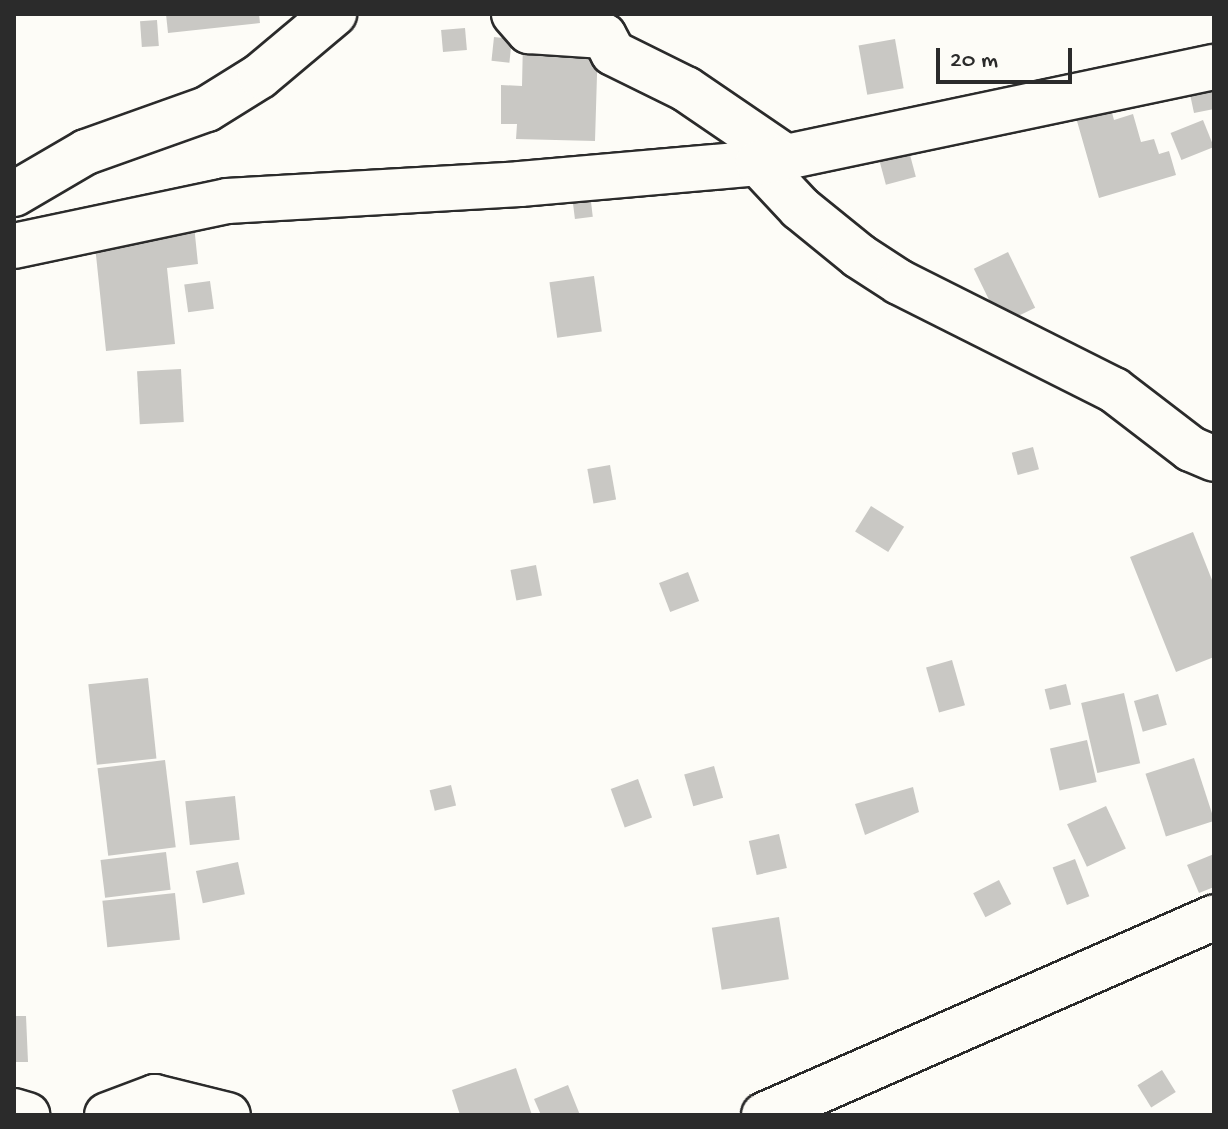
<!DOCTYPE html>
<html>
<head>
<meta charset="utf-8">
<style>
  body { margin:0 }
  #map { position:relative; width:1228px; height:1129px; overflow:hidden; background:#fdfcf7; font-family:"Gochi Hand",sans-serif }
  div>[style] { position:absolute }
  .building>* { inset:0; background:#c9c8c4; transform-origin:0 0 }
  .roads { filter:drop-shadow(2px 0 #2b2b2b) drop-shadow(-2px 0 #2b2b2b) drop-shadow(0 2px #2b2b2b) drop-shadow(0 -2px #2b2b2b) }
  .street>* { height:44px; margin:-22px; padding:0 22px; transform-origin:22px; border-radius:22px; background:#fdfcf7 }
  span { translate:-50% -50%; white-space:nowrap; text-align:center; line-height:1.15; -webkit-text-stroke:8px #fdfcf7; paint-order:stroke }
  .frame { position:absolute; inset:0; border:16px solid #2b2b2b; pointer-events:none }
  .scale { position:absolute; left:936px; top:48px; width:136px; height:36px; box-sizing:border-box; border:4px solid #2b2b2b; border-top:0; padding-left:10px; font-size:24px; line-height:28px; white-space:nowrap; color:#2b2b2b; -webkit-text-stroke:6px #fdfcf7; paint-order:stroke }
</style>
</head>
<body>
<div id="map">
  <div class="building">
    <div style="clip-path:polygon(166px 14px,259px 14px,260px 23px,168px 33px)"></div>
    <div style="left:157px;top:20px;width:26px;height:17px;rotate:86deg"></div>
    <div style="left:465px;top:28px;width:22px;height:24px;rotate:85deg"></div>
    <div style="left:494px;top:37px;width:18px;height:24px;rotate:6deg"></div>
    <div style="left:895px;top:39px;width:50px;height:37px;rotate:80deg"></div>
    <div style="clip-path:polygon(523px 40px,598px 42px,595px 141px,516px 139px,517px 124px,501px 124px,501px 85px,522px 86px)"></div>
    <div style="clip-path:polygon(1214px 74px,1214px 109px,1194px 113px,1187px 80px)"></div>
    <div style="clip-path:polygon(1110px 105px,1114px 120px,1133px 114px,1141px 142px,1154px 139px,1159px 154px,1169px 151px,1176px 175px,1099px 198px,1075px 114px)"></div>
    <div style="left:1203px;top:120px;width:29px;height:35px;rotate:68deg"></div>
    <div style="left:906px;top:140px;width:38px;height:31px;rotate:75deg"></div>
    <div style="left:590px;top:194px;width:23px;height:18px;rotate:83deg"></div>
    <div style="clip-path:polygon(194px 225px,198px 264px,167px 268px,175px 344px,106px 351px,94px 236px)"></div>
    <div style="left:1008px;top:252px;width:62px;height:38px;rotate:64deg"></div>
    <div style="left:594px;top:276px;width:56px;height:45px;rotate:82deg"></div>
    <div style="left:210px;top:281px;width:28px;height:26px;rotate:82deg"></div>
    <div style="left:181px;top:369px;width:53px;height:44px;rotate:87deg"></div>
    <div style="left:1033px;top:447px;width:23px;height:22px;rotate:75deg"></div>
    <div style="left:610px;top:465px;width:35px;height:23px;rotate:80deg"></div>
    <div style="left:871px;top:506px;width:39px;height:30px;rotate:32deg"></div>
    <div style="clip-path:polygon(1193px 532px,1214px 585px,1214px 657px,1176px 672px,1130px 557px)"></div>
    <div style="left:536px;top:565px;width:31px;height:26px;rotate:79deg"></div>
    <div style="left:688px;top:572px;width:31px;height:31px;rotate:69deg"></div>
    <div style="left:952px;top:660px;width:47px;height:27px;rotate:74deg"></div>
    <div style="left:148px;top:678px;width:81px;height:60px;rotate:84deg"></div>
    <div style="left:1066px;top:684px;width:21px;height:22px;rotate:76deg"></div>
    <div style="left:1124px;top:693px;width:72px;height:44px;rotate:77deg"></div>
    <div style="left:1158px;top:694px;width:32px;height:25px;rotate:74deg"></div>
    <div style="left:1087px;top:740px;width:43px;height:38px;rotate:77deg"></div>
    <div style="left:1194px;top:758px;width:66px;height:51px;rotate:72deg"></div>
    <div style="left:165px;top:760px;width:88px;height:68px;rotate:83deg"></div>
    <div style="left:714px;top:766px;width:33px;height:31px;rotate:74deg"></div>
    <div style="left:638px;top:779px;width:41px;height:29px;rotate:70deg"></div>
    <div style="left:451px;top:785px;width:21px;height:22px;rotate:76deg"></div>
    <div style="clip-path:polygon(913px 787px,919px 812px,865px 835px,855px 804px)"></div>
    <div style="left:235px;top:796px;width:44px;height:50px;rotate:84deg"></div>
    <div style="left:1106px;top:806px;width:47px;height:43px;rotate:65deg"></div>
    <div style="left:779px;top:834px;width:35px;height:31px;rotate:77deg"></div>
    <div style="left:166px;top:852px;width:38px;height:66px;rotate:83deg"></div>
    <div style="clip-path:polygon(1214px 854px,1214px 887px,1199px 893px,1187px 865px)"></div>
    <div style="left:1075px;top:859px;width:40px;height:24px;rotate:69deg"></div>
    <div style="left:238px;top:862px;width:33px;height:43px;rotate:78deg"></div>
    <div style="left:999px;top:880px;width:27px;height:29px;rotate:63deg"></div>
    <div style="left:175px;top:893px;width:47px;height:73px;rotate:84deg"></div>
    <div style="left:779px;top:917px;width:63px;height:68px;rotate:81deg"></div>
    <div style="clip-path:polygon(14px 1016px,26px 1016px,28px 1062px,14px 1062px)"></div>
    <div style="clip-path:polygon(516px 1068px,532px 1115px,460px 1115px,452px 1090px)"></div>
    <div style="left:1162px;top:1070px;width:26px;height:29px;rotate:58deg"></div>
    <div style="clip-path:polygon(568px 1085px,580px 1115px,541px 1115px,534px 1099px)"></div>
  </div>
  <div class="roads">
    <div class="street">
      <div style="left:514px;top:14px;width:23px;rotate:49deg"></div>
      <div style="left:529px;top:31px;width:75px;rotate:3.8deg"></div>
      <div style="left:604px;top:36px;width:19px;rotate:62deg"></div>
      <div style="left:613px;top:53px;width:81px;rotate:26.3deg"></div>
      <div style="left:686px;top:89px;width:122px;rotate:34.3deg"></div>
      <div style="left:758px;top:163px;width:62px;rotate:47deg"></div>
      <div style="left:800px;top:208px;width:76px;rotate:39.1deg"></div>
      <div style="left:859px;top:256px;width:48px;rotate:33deg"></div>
      <div style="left:899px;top:282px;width:241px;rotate:26.7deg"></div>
      <div style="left:1114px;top:390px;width:97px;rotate:37.5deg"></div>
      <div style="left:1191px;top:449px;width:25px;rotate:23deg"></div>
      <div style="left:14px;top:194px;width:83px;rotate:-30.3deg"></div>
      <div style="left:86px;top:152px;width:128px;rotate:-19.6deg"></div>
      <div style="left:207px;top:109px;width:62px;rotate:-31.9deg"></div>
      <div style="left:260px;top:76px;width:97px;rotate:-40deg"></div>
      <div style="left:14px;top:246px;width:218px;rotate:-11.9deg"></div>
      <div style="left:227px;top:201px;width:293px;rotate:-3.3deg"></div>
      <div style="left:520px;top:184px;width:239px;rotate:-5deg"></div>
      <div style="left:758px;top:163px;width:466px;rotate:-11.9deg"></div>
      <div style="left:14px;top:1111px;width:14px;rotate:17deg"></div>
      <div style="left:107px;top:1115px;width:51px;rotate:-20.6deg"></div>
      <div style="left:155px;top:1097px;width:75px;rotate:13.9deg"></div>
      <div style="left:764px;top:1115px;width:492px;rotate:-23.7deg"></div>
    </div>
  </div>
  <div class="frame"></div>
  <div class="scale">20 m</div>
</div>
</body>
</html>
